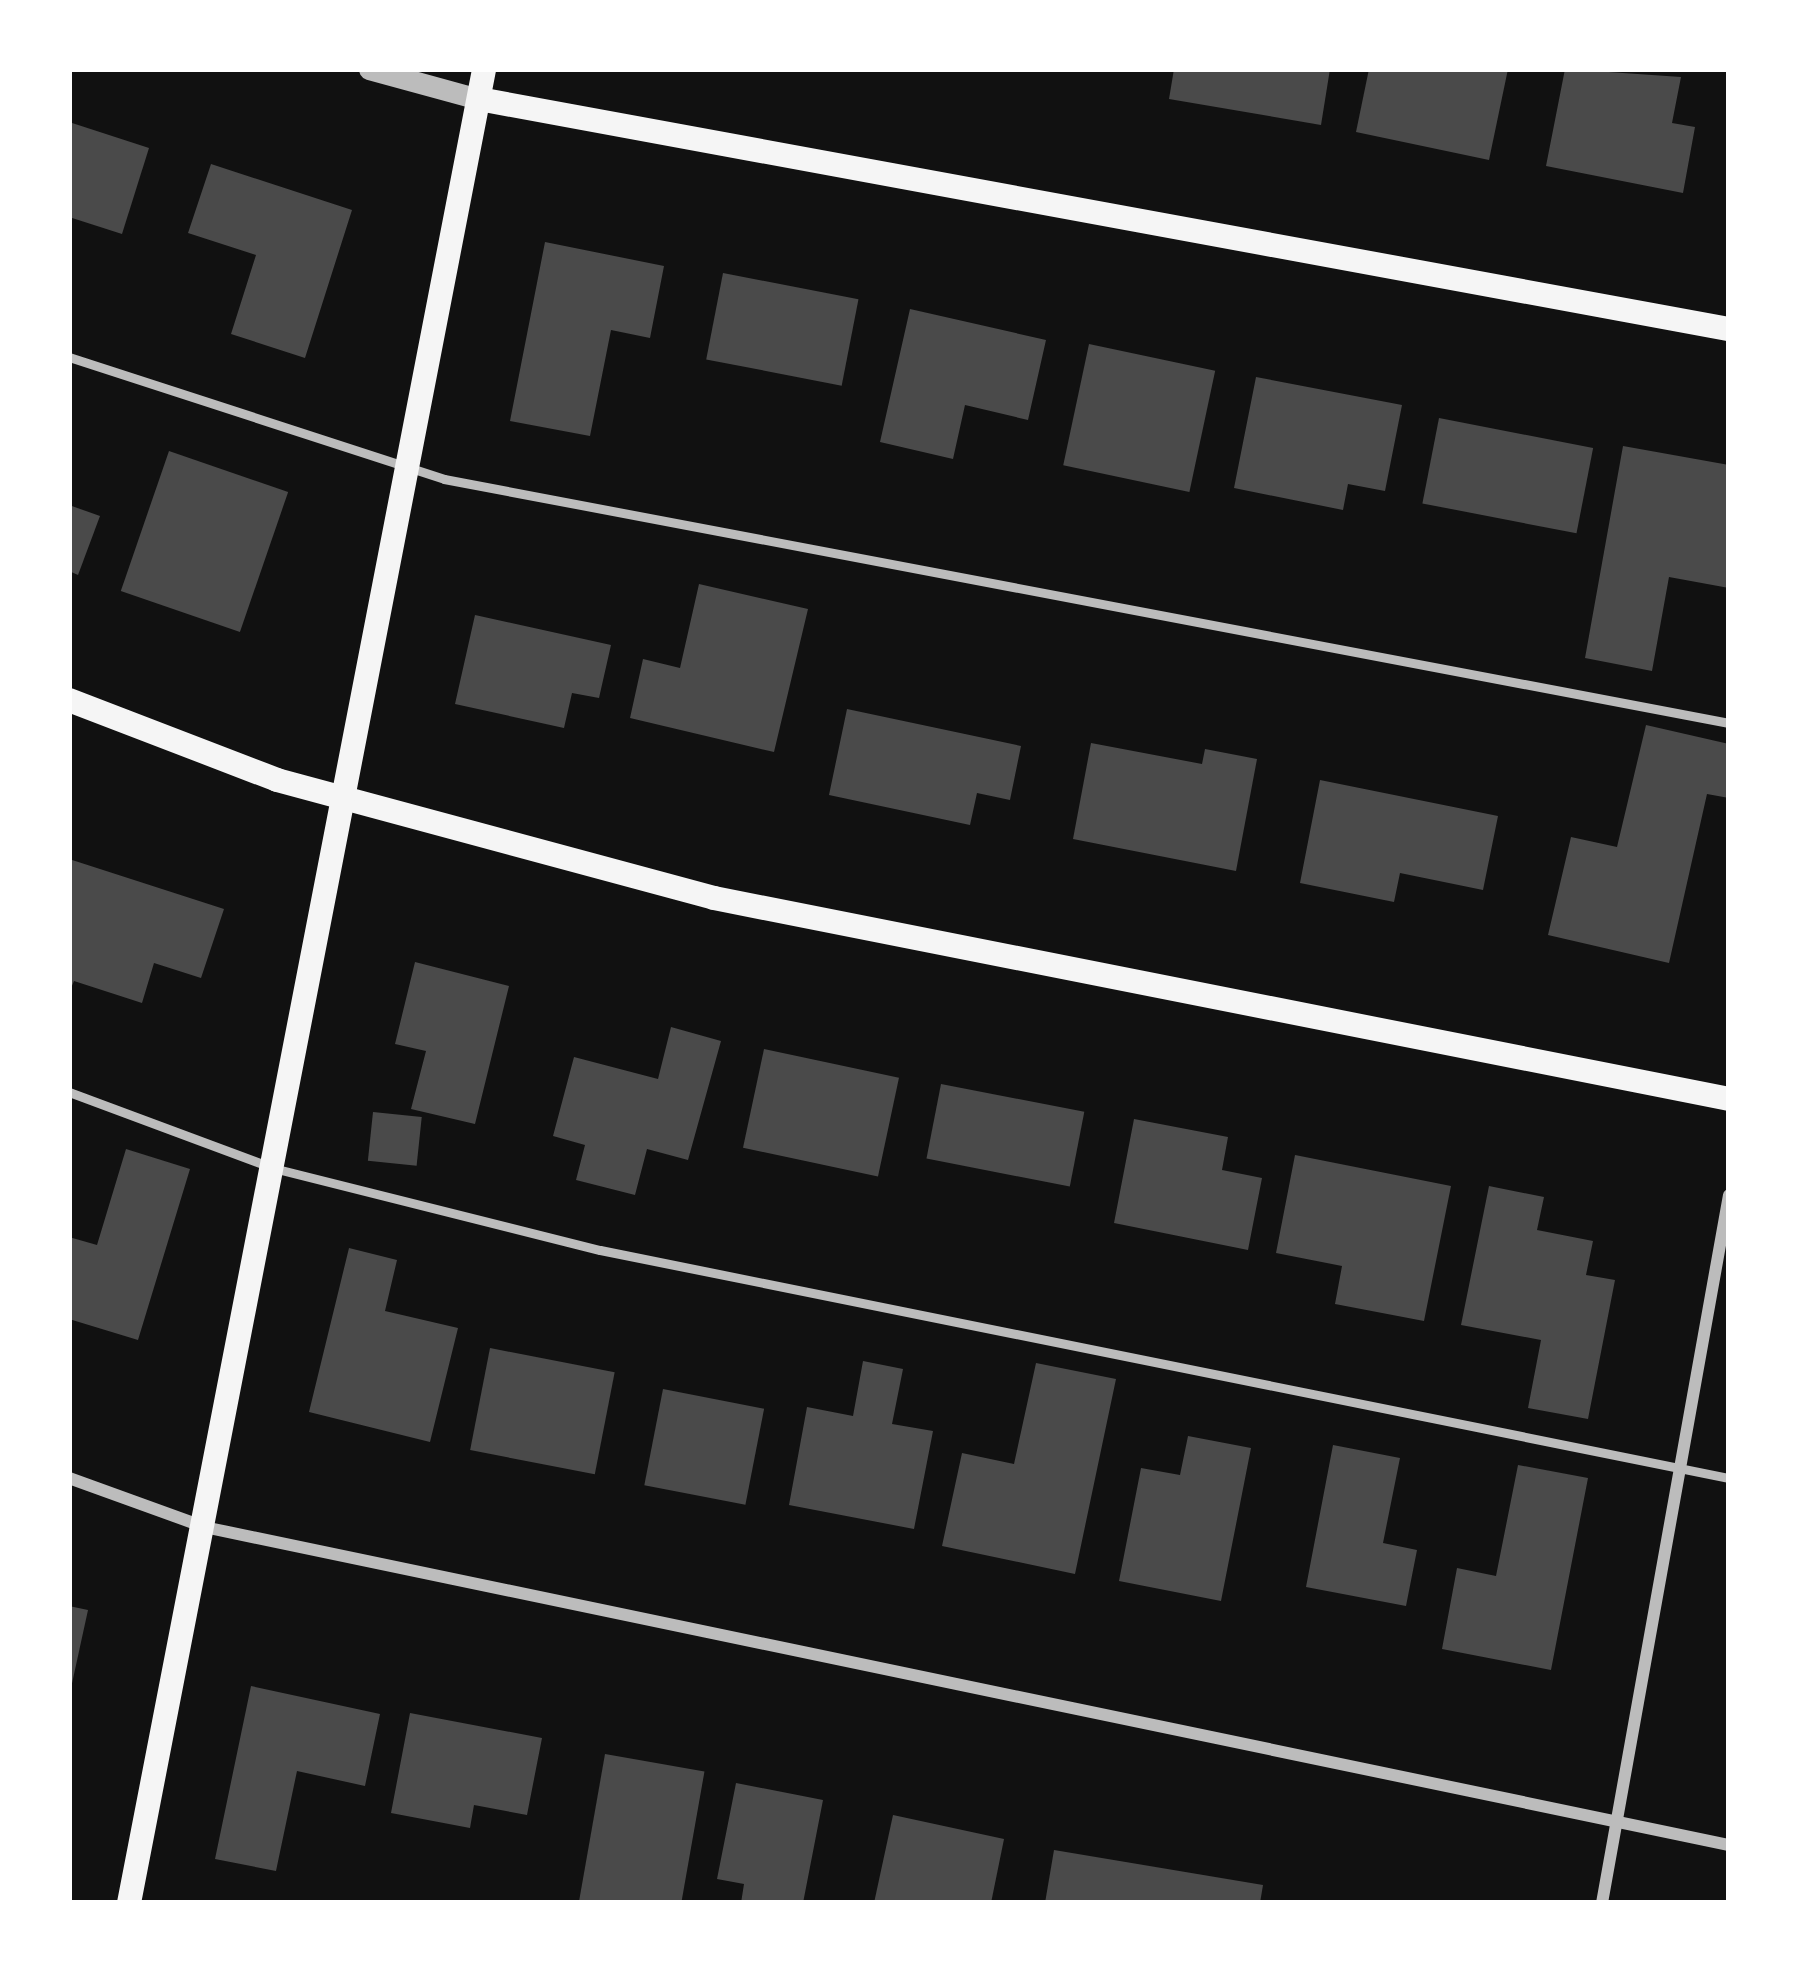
<!DOCTYPE html>
<html>
<head>
<meta charset="utf-8">
<style>
  body { margin:0 }
  #map { position:relative; width:1798px; height:1972px; overflow:hidden; background:#111; font-family:"Noto Sans",sans-serif }
  div>[style] { position:absolute }
  .building>* { inset:0; background:#4a4a4a; transform-origin:0 0 }
  .service>* { height:9px; margin:-4.5px; padding:0 4.5px; transform-origin:4.5px; border-radius:4.5px; background:#bcbcbc }
  .minor>* { height:12px; margin:-6px; padding:0 6px; transform-origin:6px; border-radius:6px; background:#bcbcbc }
  .tertiary>* { height:21px; margin:-10.5px; padding:0 10.5px; transform-origin:10.5px; border-radius:10.5px; background:#bcbcbc }
  .secondary>* { height:24px; margin:-12px; padding:0 12px; transform-origin:12px; border-radius:12px; background:#f5f5f5 }
  span { translate:-50% -50%; white-space:nowrap; text-align:center; line-height:1.15; -webkit-text-stroke:12px #fff; paint-order:stroke }
  .frame { position:absolute; inset:0; border:72px solid #fff; pointer-events:none }
</style>
</head>
<body>
<div id="map">
  <div class="building">
    <div style="clip-path:polygon(1174px 69px,1330px 69px,1321px 125px,1169px 99px)"></div>
    <div style="clip-path:polygon(1369px 69px,1508px 69px,1489px 160px,1356px 132px)"></div>
    <div style="clip-path:polygon(1565px 69px,1681px 77px,1672px 123px,1695px 127px,1683px 193px,1546px 166px)"></div>
    <div style="clip-path:polygon(69px 122px,149px 148px,122px 234px,69px 217px)"></div>
    <div style="clip-path:polygon(211px 164px,352px 210px,305px 358px,231px 334px,256px 255px,188px 233px)"></div>
    <div style="clip-path:polygon(545px 242px,664px 266px,650px 338px,611px 330px,590px 436px,510px 421px)"></div>
    <div style="left:723px;top:273px;width:138px;height:88px;rotate:11deg"></div>
    <div style="clip-path:polygon(910px 309px,1046px 340px,1028px 420px,965px 405px,953px 459px,880px 442px)"></div>
    <div style="left:1089px;top:344px;width:129px;height:124px;rotate:12deg"></div>
    <div style="clip-path:polygon(1256px 377px,1402px 405px,1385px 491px,1348px 484px,1343px 510px,1234px 488px)"></div>
    <div style="left:1439px;top:418px;width:157px;height:87px;rotate:11deg"></div>
    <div style="clip-path:polygon(1623px 446px,1729px 465px,1729px 588px,1669px 577px,1652px 671px,1585px 658px)"></div>
    <div style="left:169px;top:451px;width:126px;height:148px;rotate:19deg"></div>
    <div style="clip-path:polygon(69px 505px,100px 516px,78px 575px,69px 571px)"></div>
    <div style="clip-path:polygon(699px 584px,808px 609px,774px 752px,630px 718px,643px 659px,680px 668px)"></div>
    <div style="clip-path:polygon(475px 615px,611px 645px,599px 698px,572px 693px,564px 728px,455px 704px)"></div>
    <div style="clip-path:polygon(847px 709px,1021px 746px,1010px 800px,977px 793px,970px 825px,829px 795px)"></div>
    <div style="clip-path:polygon(1646px 725px,1729px 744px,1729px 798px,1707px 794px,1669px 963px,1548px 935px,1571px 837px,1617px 847px)"></div>
    <div style="clip-path:polygon(1091px 743px,1202px 764px,1205px 749px,1257px 759px,1236px 871px,1073px 839px)"></div>
    <div style="clip-path:polygon(1320px 780px,1498px 816px,1483px 890px,1400px 873px,1394px 902px,1300px 883px)"></div>
    <div style="clip-path:polygon(69px 859px,224px 909px,201px 978px,154px 963px,142px 1003px,74px 981px,69px 993px)"></div>
    <div style="clip-path:polygon(415px 962px,509px 986px,475px 1124px,411px 1109px,426px 1051px,395px 1044px)"></div>
    <div style="clip-path:polygon(671px 1027px,721px 1041px,688px 1160px,647px 1149px,635px 1195px,576px 1180px,585px 1145px,553px 1136px,574px 1057px,658px 1079px)"></div>
    <div style="left:764px;top:1049px;width:138px;height:101px;rotate:12deg"></div>
    <div style="left:941px;top:1084px;width:146px;height:76px;rotate:11deg"></div>
    <div style="left:373px;top:1112px;width:49px;height:49px;rotate:6deg"></div>
    <div style="clip-path:polygon(1134px 1119px,1228px 1137px,1222px 1170px,1262px 1178px,1248px 1250px,1114px 1223px)"></div>
    <div style="clip-path:polygon(126px 1149px,190px 1169px,138px 1340px,69px 1319px,69px 1237px,97px 1245px)"></div>
    <div style="clip-path:polygon(1295px 1155px,1451px 1186px,1424px 1321px,1335px 1304px,1342px 1266px,1276px 1253px)"></div>
    <div style="clip-path:polygon(1489px 1186px,1544px 1197px,1537px 1230px,1593px 1241px,1586px 1275px,1615px 1280px,1588px 1419px,1528px 1408px,1541px 1340px,1461px 1325px)"></div>
    <div style="clip-path:polygon(349px 1248px,397px 1260px,385px 1311px,458px 1328px,430px 1442px,309px 1412px)"></div>
    <div style="left:490px;top:1348px;width:127px;height:104px;rotate:11deg"></div>
    <div style="clip-path:polygon(863px 1361px,903px 1369px,892px 1424px,933px 1431px,914px 1529px,789px 1505px,807px 1407px,853px 1416px)"></div>
    <div style="clip-path:polygon(1036px 1363px,1116px 1379px,1075px 1574px,942px 1546px,962px 1453px,1014px 1464px)"></div>
    <div style="left:663px;top:1389px;width:103px;height:98px;rotate:11deg"></div>
    <div style="clip-path:polygon(1188px 1436px,1251px 1448px,1221px 1601px,1119px 1581px,1141px 1468px,1180px 1475px)"></div>
    <div style="clip-path:polygon(1333px 1445px,1400px 1458px,1383px 1543px,1417px 1550px,1406px 1606px,1306px 1587px)"></div>
    <div style="clip-path:polygon(1518px 1465px,1588px 1478px,1551px 1670px,1442px 1649px,1457px 1568px,1496px 1576px)"></div>
    <div style="clip-path:polygon(69px 1606px,88px 1610px,71px 1688px,69px 1688px)"></div>
    <div style="clip-path:polygon(251px 1686px,380px 1714px,365px 1786px,297px 1771px,276px 1871px,215px 1859px)"></div>
    <div style="clip-path:polygon(410px 1713px,542px 1738px,527px 1815px,474px 1805px,470px 1828px,391px 1813px)"></div>
    <div style="left:605px;top:1754px;width:101px;height:152px;rotate:10deg"></div>
    <div style="clip-path:polygon(736px 1783px,823px 1800px,803px 1903px,741px 1903px,744px 1884px,717px 1879px)"></div>
    <div style="clip-path:polygon(893px 1815px,1004px 1839px,991px 1903px,874px 1903px)"></div>
    <div style="clip-path:polygon(1054px 1850px,1263px 1885px,1260px 1903px,1045px 1903px)"></div>
  </div>
  <div class="service">
    <div style="left:69px;top:357px;width:394px;rotate:18deg"></div>
    <div style="left:444px;top:479px;width:1308px;rotate:10.75deg"></div>
    <div style="left:69px;top:1092px;width:218px;rotate:20.4deg"></div>
    <div style="left:273px;top:1168px;width:337px;rotate:14.1deg"></div>
    <div style="left:600px;top:1250px;width:1152px;rotate:11.42deg"></div>
  </div>
  <div class="minor">
    <div style="left:69px;top:1478px;width:144px;rotate:19.9deg"></div>
    <div style="left:204px;top:1527px;width:1558px;rotate:11.78deg"></div>
    <div style="left:1602px;top:1903px;width:719px;rotate:-79.83deg"></div>
  </div>
  <div class="tertiary">
    <div style="left:369px;top:69px;width:114px;rotate:15.3deg"></div>
  </div>
  <div class="secondary">
    <div style="left:479px;top:99px;width:1271px;rotate:10.43deg"></div>
    <div style="left:69px;top:700px;width:223px;rotate:21deg"></div>
    <div style="left:277px;top:780px;width:453px;rotate:15.1deg"></div>
    <div style="left:714px;top:898px;width:1035px;rotate:11.2deg"></div>
    <div style="left:129px;top:1903px;width:1868px;rotate:-79.04deg"></div>
  </div>
  <div class="frame"></div>
</div>
</body>
</html>
